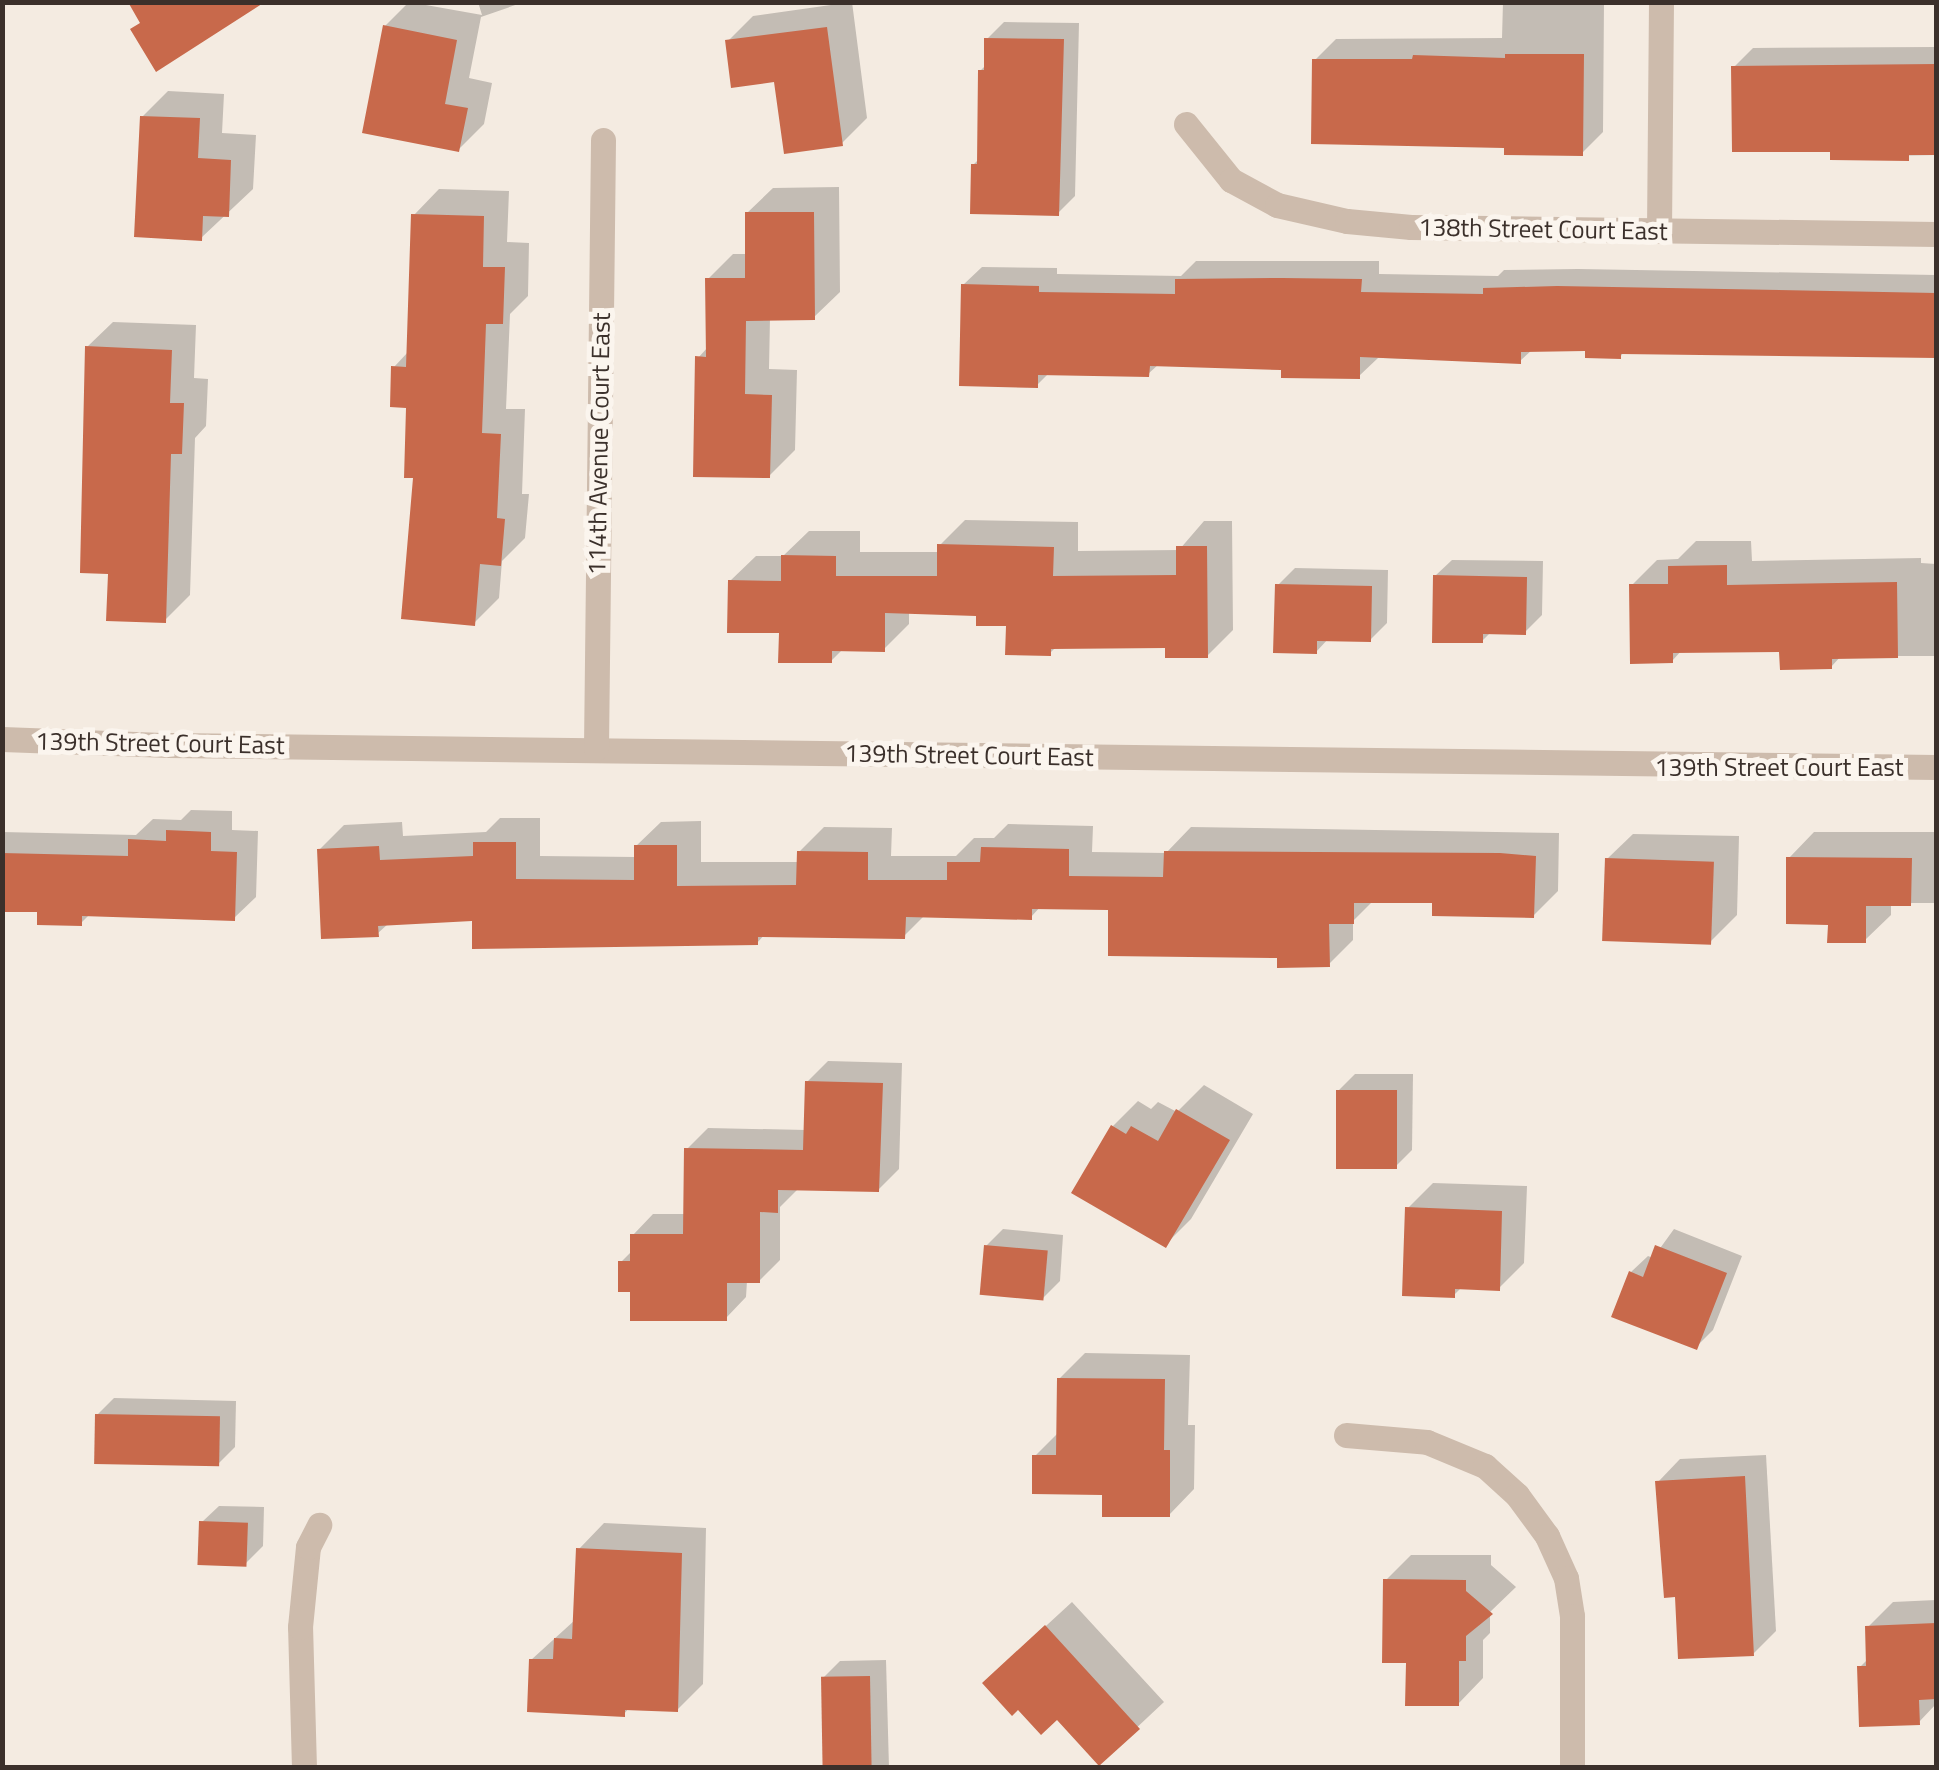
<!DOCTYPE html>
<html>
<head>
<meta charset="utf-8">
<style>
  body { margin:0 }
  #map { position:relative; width:1939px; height:1770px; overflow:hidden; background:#f4ebe1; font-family:"Titillium Web",sans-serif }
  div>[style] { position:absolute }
  .shadow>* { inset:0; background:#0003 }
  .building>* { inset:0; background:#c8694b; transform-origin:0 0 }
  .minor>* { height:25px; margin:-12.5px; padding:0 12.5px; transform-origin:12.5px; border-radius:12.5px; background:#cdbbac }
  span { translate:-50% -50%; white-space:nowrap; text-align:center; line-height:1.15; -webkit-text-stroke:10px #fbf5ee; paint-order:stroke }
  .street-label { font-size:25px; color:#3b302b }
  .frame { position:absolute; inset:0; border:5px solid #3b302b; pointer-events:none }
</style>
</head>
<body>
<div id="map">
  <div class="shadow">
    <div style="clip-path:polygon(409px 2px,482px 15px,478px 2px,524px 2px,481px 17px,469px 78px,492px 83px,484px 124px,458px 150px,385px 26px)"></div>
    <div style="clip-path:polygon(852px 2px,867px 118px,841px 144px,777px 79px,728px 41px,753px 16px)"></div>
    <div style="clip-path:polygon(1503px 2px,1604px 2px,1603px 132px,1582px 153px,1507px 145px,1315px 60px,1336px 39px,1502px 38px)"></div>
    <div style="clip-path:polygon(1746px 2px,1824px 2px,1822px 5px)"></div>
    <div style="clip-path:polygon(1004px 22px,1079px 23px,1075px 196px,1058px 213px,973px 165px,979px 159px,980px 71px,986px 65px,987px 39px)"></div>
    <div style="clip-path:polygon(1936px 47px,1936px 155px,1832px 157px,1832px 149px,1734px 67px,1753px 48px)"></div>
    <div style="clip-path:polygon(168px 91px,224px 94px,222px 133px,256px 135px,253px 189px,201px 238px,142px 117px)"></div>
    <div style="clip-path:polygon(839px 187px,840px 292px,814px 317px,770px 318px,769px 369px,797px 370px,795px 450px,769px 476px,698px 358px,708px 347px,708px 279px,733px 254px,748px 254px,747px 213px,773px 188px)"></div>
    <div style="clip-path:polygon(439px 189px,509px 191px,507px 242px,529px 243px,528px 296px,510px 314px,506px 409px,525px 409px,522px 494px,529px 494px,525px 538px,502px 561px,499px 598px,474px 623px,416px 475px,409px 406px,394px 367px,409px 351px,414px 215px)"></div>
    <div style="clip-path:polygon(1196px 261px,1379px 261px,1379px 274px,1498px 276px,1504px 270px,1578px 269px,1936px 275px,1936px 356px,1625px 351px,1620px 357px,1587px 348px,1533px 349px,1520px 361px,1378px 358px,1359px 376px,1283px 367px,1159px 364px,1148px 374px,1049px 373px,1037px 385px,963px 285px,982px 267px,1057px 268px,1057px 274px,1181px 276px)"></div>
    <div style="clip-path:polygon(113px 322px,196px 325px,194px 378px,208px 379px,206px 426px,195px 438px,190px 595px,165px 620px,87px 347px)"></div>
    <div style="clip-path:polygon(965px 520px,1078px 522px,1078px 551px,1179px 550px,1204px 521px,1232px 521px,1233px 630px,1207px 656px,1167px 645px,1057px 646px,1050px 653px,1009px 624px,979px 614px,909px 611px,909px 624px,884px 649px,843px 649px,831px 661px,781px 631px,730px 581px,756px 556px,783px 556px,809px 531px,860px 531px,860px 552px,940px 552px,940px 545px)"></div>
    <div style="clip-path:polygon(1696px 541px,1751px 541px,1752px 561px,1921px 558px,1921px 563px,1936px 564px,1936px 656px,1841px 656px,1831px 667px,1782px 649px,1682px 650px,1672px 661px,1632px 585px,1657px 560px,1678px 559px)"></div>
    <div style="clip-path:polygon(1452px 560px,1543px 561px,1542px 615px,1525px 632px,1491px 632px,1482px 641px,1435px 576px)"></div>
    <div style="clip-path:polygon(1295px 568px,1388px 570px,1387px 623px,1370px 640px,1329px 638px,1316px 652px,1278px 585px)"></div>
    <div style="clip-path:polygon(191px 810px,232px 811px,232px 830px,258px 831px,256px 897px,234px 918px,90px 914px,81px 923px,39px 910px,2px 909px,2px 832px,136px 835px,153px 819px,181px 820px)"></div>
    <div style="clip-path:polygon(500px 818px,540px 818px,540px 856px,636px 857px,636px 846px,661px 822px,701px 821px,701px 862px,799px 862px,799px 852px,824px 827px,892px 828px,891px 856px,956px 856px,974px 838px,994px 838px,1008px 824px,1093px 826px,1092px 852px,1166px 853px,1191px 827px,1559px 833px,1558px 891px,1533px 916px,1434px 901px,1373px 901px,1353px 921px,1353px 940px,1328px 965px,1111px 908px,1041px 906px,1031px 917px,926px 914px,904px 936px,765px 934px,757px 943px,475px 918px,389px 923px,377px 934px,319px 850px,344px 825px,402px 822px,403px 836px,486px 832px)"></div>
    <div style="clip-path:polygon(1814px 832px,1936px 832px,1936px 903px,1891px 903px,1891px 915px,1865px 940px,1831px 923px,1789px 858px)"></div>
    <div style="clip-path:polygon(1633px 834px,1739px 836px,1737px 915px,1711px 941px,1607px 859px)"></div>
    <div style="clip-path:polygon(828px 1061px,902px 1063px,899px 1169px,878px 1190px,798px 1189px,780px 1207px,780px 1260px,759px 1281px,747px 1281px,746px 1297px,726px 1318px,632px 1290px,621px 1262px,633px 1250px,633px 1235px,653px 1214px,686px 1214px,687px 1149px,708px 1128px,806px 1130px,807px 1082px)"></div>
    <div style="clip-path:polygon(1355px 1074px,1413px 1074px,1412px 1150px,1395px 1167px,1338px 1091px)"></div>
    <div style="clip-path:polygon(1204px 1085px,1253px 1114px,1191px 1219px,1166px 1244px,1113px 1126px,1138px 1101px,1151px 1109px,1158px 1102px,1177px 1112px)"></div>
    <div style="clip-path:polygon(1433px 1183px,1527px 1186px,1524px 1263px,1499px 1288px,1462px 1287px,1454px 1295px,1408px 1208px)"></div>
    <div style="clip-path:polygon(1003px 1229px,1063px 1235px,1060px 1281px,1043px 1298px,986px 1246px)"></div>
    <div style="clip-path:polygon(1674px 1229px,1742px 1256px,1713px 1330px,1696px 1347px,1631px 1272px,1648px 1256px,1653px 1258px)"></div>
    <div style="clip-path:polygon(1085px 1353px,1190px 1355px,1188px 1425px,1195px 1425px,1194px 1489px,1169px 1515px,1105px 1492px,1035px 1456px,1058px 1433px,1059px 1379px)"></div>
    <div style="clip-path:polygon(114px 1398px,236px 1401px,235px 1447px,218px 1464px,97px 1415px)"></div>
    <div style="clip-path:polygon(1766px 1455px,1776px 1631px,1753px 1654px,1677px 1594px,1658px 1482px,1680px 1459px)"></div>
    <div style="clip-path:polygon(219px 1506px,264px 1507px,263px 1546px,246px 1563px,202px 1522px)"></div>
    <div style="clip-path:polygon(604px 1523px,706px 1528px,703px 1684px,677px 1710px,629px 1708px,624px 1714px,531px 1660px,575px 1620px,579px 1549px)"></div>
    <div style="clip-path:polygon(1411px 1555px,1491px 1555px,1491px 1565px,1516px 1587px,1490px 1612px,1490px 1633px,1483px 1640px,1483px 1678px,1458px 1704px,1408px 1661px,1386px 1580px)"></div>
    <div style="clip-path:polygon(1936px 1600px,1936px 1704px,1919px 1722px,1860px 1667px,1868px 1659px,1868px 1627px,1893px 1602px)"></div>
    <div style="clip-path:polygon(1072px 1602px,1164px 1702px,1099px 1763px,1057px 1716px,1018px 1706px,1011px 1658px)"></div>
    <div style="clip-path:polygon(886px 1660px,889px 1768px,825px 1768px,823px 1678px,840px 1661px)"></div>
  </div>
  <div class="building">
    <div style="clip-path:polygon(128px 2px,265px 2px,156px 72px,130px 29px,140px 23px)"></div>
    <div style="clip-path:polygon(383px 25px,457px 40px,445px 104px,468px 108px,459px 152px,362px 133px)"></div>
    <div style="clip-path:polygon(827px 27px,843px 146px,784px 154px,774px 82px,731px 88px,725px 40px)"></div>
    <div style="clip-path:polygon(984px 38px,1064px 39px,1059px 216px,970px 214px,971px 164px,977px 164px,978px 70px,984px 70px)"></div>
    <div style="clip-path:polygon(1505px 54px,1584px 54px,1583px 156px,1504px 155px,1504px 148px,1311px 144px,1312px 59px,1412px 59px,1413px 55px,1505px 58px)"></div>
    <div style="clip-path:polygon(1936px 64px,1936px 155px,1909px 155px,1909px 161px,1830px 160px,1830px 152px,1732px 152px,1731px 66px)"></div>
    <div style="clip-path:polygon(140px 116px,200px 118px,198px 158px,231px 160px,229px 217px,203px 216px,202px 241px,134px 237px)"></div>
    <div style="clip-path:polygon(745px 212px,814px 212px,815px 320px,746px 321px,745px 394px,772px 395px,770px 478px,693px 477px,695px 356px,706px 357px,705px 278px,745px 278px)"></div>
    <div style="clip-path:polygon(411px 214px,484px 216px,483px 267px,505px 267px,503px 324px,486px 324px,482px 433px,501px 434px,497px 518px,505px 519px,501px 566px,480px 564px,475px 626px,401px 619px,413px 478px,404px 478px,406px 408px,390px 407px,391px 366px,406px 367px)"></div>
    <div style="clip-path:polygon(1282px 278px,1362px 279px,1361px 292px,1483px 294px,1483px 288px,1557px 286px,1936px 293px,1936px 358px,1621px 354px,1621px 359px,1585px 358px,1585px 351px,1521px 352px,1521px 364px,1360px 357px,1360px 379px,1281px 378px,1281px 370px,1150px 366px,1149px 377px,1038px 375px,1038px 388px,959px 386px,961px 284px,1039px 286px,1039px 292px,1175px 294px,1175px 279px)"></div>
    <div style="clip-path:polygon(85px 346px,172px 350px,170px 403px,184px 403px,182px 454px,171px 454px,166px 623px,106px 621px,108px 574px,80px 573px)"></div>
    <div style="clip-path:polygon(937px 544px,1054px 547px,1053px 576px,1176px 575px,1176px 546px,1207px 546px,1208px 658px,1165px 658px,1165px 648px,1051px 649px,1051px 656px,1005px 655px,1006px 626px,976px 626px,976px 616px,885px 613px,885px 652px,832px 651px,832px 663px,778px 663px,779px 633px,727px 633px,728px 580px,781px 581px,781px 555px,836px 556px,836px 576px,937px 576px)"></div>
    <div style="clip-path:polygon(1727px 565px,1727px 585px,1897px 582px,1898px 658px,1832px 659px,1832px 669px,1780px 670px,1779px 652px,1673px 653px,1673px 663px,1630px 664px,1629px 584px,1668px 584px,1668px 566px)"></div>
    <div style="clip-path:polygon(1433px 575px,1527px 577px,1526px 635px,1483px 634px,1483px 643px,1432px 643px)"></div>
    <div style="clip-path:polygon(1275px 584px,1372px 586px,1371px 642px,1317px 641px,1317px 654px,1273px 653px)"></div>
    <div style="clip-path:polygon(166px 830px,211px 832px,211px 851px,237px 852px,235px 921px,82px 916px,82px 926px,37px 925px,37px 912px,2px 912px,2px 853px,128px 856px,128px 839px,166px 841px)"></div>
    <div style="clip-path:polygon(473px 842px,516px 842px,516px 879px,634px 880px,634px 845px,677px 845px,677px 886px,796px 885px,797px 851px,868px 852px,868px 880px,947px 880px,947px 862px,980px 862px,981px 847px,1069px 849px,1069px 876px,1163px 877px,1164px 851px,1500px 853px,1536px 856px,1534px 918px,1432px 916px,1432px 903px,1354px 903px,1354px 924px,1329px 924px,1330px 967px,1277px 968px,1277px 958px,1108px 956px,1108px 910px,1032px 909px,1032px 920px,906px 917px,905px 939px,758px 937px,758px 945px,472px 949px,472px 921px,378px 926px,379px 937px,321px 939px,317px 849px,379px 846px,380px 860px,473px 856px)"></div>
    <div style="clip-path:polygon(1786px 857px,1912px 858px,1911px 906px,1866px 906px,1866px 943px,1827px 943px,1828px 925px,1786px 924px)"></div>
    <div style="left:1605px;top:858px;width:109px;height:83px;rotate:2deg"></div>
    <div style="clip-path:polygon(805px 1081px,883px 1083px,879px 1192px,778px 1190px,778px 1213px,760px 1212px,760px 1283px,727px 1283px,727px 1321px,630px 1321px,630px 1292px,618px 1292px,618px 1261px,630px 1261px,630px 1234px,683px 1234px,684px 1148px,803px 1150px)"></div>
    <div style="left:1336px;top:1090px;width:61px;height:79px"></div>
    <div style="clip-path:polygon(1176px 1109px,1230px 1140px,1166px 1248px,1071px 1193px,1111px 1125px,1126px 1134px,1131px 1126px,1158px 1141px)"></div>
    <div style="clip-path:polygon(1405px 1207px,1502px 1211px,1500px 1291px,1455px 1289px,1455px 1298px,1402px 1296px)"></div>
    <div style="left:984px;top:1245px;width:64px;height:50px;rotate:5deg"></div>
    <div style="clip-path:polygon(1655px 1245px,1727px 1273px,1697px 1350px,1611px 1317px,1629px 1271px,1643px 1277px)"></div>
    <div style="clip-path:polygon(1057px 1378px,1165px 1379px,1164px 1450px,1170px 1450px,1170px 1517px,1102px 1517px,1102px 1495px,1032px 1494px,1032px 1455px,1056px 1455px)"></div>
    <div style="left:95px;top:1414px;width:125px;height:50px;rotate:1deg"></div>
    <div style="clip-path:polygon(1745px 1476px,1754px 1656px,1678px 1659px,1675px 1597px,1664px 1598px,1655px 1481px)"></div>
    <div style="left:199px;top:1521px;width:49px;height:44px;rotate:2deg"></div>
    <div style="clip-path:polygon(576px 1548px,682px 1553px,678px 1712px,625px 1710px,625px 1717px,527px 1712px,529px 1659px,553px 1659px,554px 1638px,572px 1639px)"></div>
    <div style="clip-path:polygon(1383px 1579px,1466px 1580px,1466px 1591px,1493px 1614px,1466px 1636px,1466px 1661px,1459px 1661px,1459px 1706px,1405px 1706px,1406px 1663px,1382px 1663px)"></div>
    <div style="clip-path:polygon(1936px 1623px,1936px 1699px,1919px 1700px,1920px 1725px,1859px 1727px,1857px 1666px,1866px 1666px,1865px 1626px)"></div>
    <div style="clip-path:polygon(1045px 1625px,1140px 1729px,1099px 1766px,1057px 1720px,1041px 1735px,1018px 1710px,1012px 1716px,982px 1683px)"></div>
    <div style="left:870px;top:1676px;width:92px;height:49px;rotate:89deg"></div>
  </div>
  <div class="minor">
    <div style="left:1186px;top:124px;width:72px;rotate:51.2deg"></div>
    <div style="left:1231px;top:180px;width:52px;rotate:28.5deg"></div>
    <div style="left:1277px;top:205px;width:72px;rotate:12.9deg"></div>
    <div style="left:1347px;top:221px;width:64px;rotate:5.4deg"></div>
    <div style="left:1411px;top:227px;width:525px;rotate:0.76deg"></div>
    <div style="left:1659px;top:231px;width:229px;rotate:-89.5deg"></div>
    <div style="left:2px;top:739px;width:167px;rotate:2.1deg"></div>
    <div style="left:169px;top:745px;width:1767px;rotate:0.71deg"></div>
    <div style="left:596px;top:748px;width:608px;rotate:-89.34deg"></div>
    <div style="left:1346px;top:1435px;width:81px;rotate:4.9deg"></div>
    <div style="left:1427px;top:1442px;width:63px;rotate:22.5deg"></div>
    <div style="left:1485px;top:1466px;width:43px;rotate:42.2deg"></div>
    <div style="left:1517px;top:1495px;width:51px;rotate:53.8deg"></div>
    <div style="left:1547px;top:1536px;width:46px;rotate:65.7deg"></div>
    <div style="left:1566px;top:1578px;width:38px;rotate:81deg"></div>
    <div style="left:1572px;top:1616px;width:152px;rotate:90deg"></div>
    <div style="left:304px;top:1768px;width:141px;rotate:-91.6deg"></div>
    <div style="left:300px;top:1627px;width:80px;rotate:-84.3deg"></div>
    <div style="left:308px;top:1547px;width:25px;rotate:-63deg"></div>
  </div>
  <div class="street-label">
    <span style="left:1543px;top:229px;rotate:1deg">138th Street Court East</span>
    <span style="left:599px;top:444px;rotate:-89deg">114th Avenue Court East</span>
    <span style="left:160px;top:743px;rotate:1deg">139th Street Court East</span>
    <span style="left:969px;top:755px;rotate:1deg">139th Street Court East</span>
    <span style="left:1779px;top:767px">139th Street Court East</span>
  </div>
  <div class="frame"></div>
</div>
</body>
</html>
